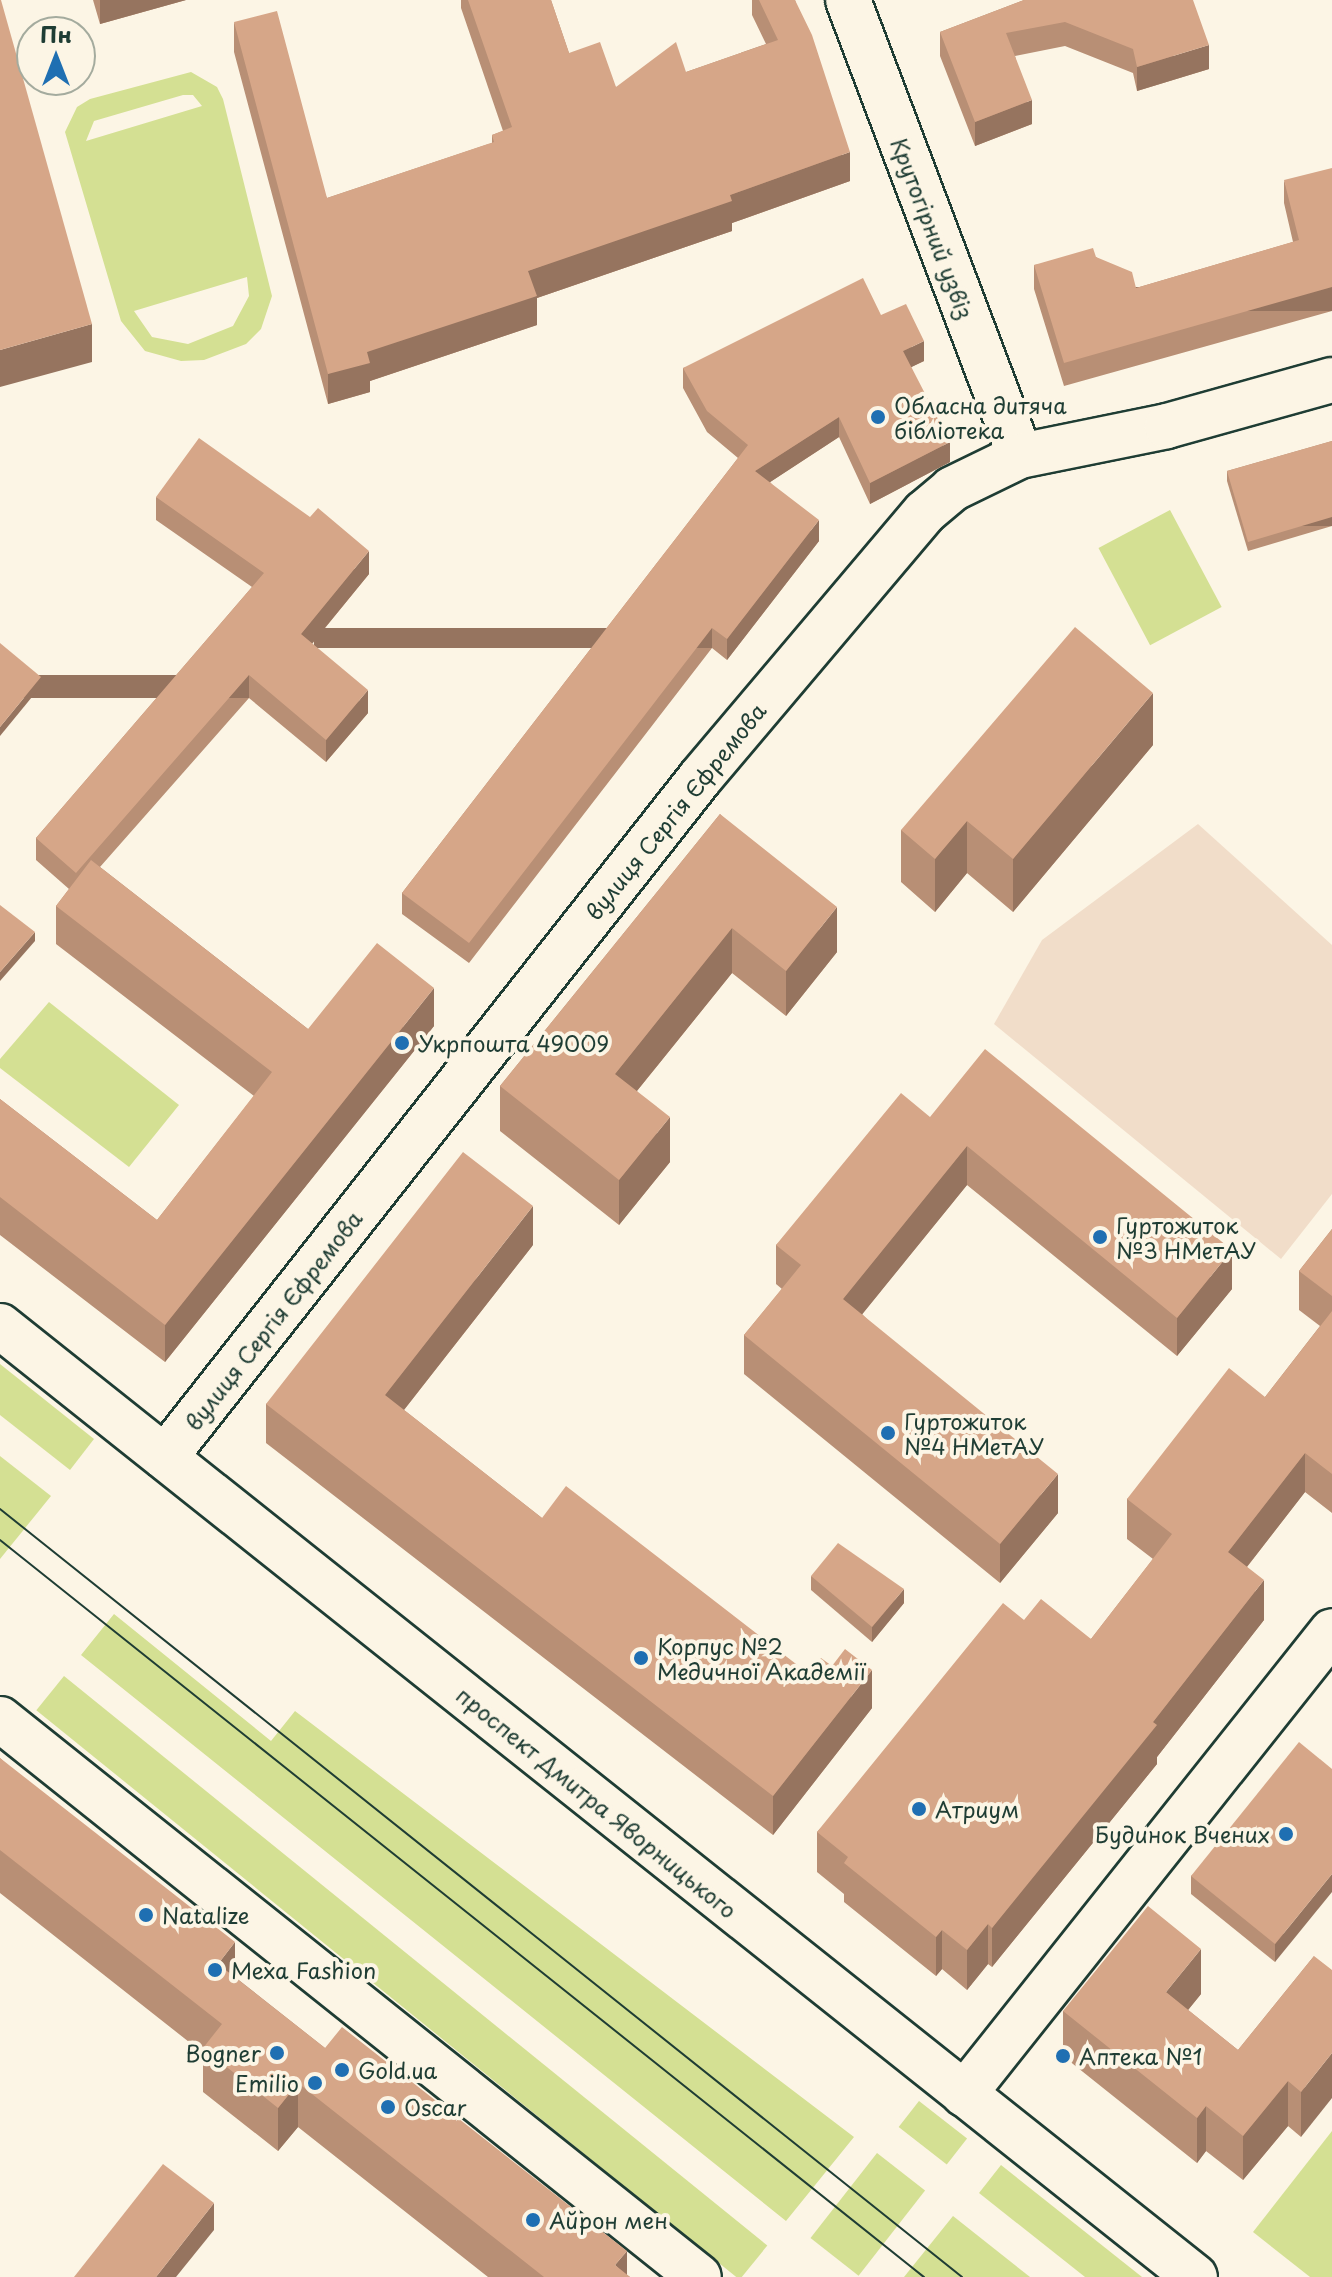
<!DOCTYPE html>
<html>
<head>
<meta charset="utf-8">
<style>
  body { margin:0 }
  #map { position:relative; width:1332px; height:2277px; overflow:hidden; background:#fcf5e5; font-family:"Playpen Sans",sans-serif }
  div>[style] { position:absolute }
  .built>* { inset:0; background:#f1ddc9 }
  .green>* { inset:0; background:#d4e093; transform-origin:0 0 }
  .roads { filter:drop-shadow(2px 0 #1f3d34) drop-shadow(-2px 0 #1f3d34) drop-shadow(0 2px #1f3d34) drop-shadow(0 -2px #1f3d34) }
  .minor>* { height:44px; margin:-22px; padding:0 22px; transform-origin:22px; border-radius:22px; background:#fcf5e5 }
  .major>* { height:44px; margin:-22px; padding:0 22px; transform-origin:22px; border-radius:22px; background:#fcf5e5 }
  .tram>* { height:2px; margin:-1px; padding:0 1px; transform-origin:1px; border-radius:1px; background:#1f3d34 }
  .wall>* { inset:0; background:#b88f75 }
  .shaded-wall>* { inset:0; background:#96745f; transform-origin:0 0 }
  .building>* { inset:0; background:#d6a688 }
  .dots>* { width:22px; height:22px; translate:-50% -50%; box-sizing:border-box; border:4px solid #fcf5e5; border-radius:50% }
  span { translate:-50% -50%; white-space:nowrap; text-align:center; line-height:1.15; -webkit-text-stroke:8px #fcf5e5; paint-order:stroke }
  .street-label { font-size:22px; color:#1f3d34 }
  .poi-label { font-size:22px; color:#1f3d34 }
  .left { translate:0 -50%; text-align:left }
  .right { translate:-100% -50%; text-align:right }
  .north { position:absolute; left:16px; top:16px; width:80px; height:80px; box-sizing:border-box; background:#fcf5e5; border:2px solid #a4ab9e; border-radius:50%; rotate:0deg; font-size:22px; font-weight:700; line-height:32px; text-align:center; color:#1f3d34 }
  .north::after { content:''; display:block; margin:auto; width:28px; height:36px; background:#1f6fb2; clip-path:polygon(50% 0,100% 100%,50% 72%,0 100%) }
</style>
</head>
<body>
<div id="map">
  <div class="built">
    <div style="clip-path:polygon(1198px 824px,1332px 945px,1332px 1194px,1281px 1259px,994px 1024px,1042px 940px)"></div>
  </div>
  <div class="green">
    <div style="clip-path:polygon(evenodd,191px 72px,217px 87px,223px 99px,272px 296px,261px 329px,246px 344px,204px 360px,181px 361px,145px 351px,121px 321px,65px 132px,77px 107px,90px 99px,191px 72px,183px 95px,193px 95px,202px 106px,86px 141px,94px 121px,183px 95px,191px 72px,247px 277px,249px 296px,233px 326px,188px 344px,152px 337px,134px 311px,247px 277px)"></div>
    <div style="left:1170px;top:510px;width:110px;height:81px;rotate:62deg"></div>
    <div style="clip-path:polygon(49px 1002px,179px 1105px,129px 1167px,0 1068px,0 1059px)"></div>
    <div style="clip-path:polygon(0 1364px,94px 1439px,70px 1470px,0 1415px)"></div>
    <div style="clip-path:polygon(0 1456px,51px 1496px,0 1559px)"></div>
    <div style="clip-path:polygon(114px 1614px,271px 1741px,295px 1711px,854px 2137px,786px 2221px,81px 1655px)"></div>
    <div style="left:64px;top:1676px;width:905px;height:44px;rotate:39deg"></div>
    <div style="left:919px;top:2101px;width:61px;height:33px;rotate:38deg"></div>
    <div style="clip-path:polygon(1332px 2131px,1332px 2277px,1310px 2277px,1253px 2232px)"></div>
    <div style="left:877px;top:2153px;width:61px;height:108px;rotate:38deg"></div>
    <div style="clip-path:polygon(1001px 2165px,1142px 2277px,1085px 2277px,979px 2193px)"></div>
    <div style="clip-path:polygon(953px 2216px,1030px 2277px,904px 2277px)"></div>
  </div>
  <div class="roads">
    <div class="minor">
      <div style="left:848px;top:0;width:487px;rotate:69.3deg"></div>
      <div style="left:165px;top:1457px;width:864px;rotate:-51.76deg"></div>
      <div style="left:700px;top:778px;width:348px;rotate:-49.8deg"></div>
      <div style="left:925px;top:512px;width:35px;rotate:-40deg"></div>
      <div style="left:952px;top:489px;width:76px;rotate:-25.9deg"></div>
      <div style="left:1020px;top:456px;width:150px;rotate:-11.5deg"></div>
      <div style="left:1167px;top:426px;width:171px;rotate:-15.6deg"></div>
      <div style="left:964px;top:2094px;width:591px;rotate:-51.52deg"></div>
    </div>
    <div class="major">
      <div style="left:0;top:1326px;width:1527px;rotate:38.51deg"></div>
      <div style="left:0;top:1719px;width:894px;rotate:38.6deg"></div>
    </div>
  </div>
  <div class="tram">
    <div style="left:0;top:1509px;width:1231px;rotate:38.6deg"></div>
    <div style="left:0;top:1540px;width:1182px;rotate:38.58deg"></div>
  </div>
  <div class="wall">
    <div style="clip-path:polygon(93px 0,186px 0,100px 24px)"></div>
    <div style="clip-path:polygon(461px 0,551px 0,569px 53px,616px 87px,686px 72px,766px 44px,752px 15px,752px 0,795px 0,850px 181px,732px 223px,732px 231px,537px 298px,537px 325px,370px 381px,370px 392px,328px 404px,234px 52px,234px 22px,327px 198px,492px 143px,492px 135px,503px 131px,461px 8px)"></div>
    <div style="clip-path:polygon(1024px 0,1209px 69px,1137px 91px,1133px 73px,1065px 46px,1015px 56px,1032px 124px,975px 146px,940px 56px,940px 32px)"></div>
    <div style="clip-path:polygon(1284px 180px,1332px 311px,1064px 386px,1034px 289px,1034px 265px,1096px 257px,1136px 288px,1293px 242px,1284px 203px)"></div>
    <div style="clip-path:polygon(881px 315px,924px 361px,911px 367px,950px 462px,870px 504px,839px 437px,770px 482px,819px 541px,727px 660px,712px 648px,469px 963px,402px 914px,402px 893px,738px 458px,707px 432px,683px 388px,683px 368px)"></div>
    <div style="clip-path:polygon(1332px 441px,1332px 526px,1248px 551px,1227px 481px,1227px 471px)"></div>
    <div style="clip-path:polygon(156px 497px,369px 574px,312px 644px,368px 713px,326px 762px,249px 698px,100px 867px,308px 1029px,434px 1026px,165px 1362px,0 1235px,0 1099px,157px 1220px,254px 1096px,56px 944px,56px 906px,69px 889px,36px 860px,36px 838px,252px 587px,156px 520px)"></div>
    <div style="clip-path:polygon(1153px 745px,1013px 912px,967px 873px,935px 912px,901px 882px,901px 830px)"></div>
    <div style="clip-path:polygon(720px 814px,837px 952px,786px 1016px,732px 973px,637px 1091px,670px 1162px,619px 1225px,500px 1131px,500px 1086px)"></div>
    <div style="clip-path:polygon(930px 1117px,1232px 1289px,1177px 1356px,967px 1185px,862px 1314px,1058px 1513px,1000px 1583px,744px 1374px,744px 1335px,782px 1289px,776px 1284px,776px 1245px)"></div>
    <div style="clip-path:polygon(1332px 1229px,1332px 1513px,1305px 1492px,1247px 1567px,1264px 1620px,1157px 1757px,1157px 1764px,992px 1967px,988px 1964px,967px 1990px,942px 1969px,936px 1976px,844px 1902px,844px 1894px,817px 1872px,817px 1832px,1024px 1620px,1091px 1639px,1153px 1559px,1127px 1539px,1127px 1499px,1265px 1397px,1320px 1326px,1299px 1310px,1299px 1271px)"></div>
    <div style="clip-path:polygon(533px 1245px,404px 1410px,542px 1518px,809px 1674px,872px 1708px,773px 1835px,266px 1443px,266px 1404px)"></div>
    <div style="clip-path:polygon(811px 1576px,904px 1603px,872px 1642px,811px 1590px)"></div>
    <div style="clip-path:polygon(0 1758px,235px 1977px,325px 2048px,630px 2277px,488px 2277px,298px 2127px,278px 2151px,203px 2092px,203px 2053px,0 1893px)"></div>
    <div style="clip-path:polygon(1332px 1769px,1275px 1962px,1191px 1894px,1191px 1876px)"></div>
    <div style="clip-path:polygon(1314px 1956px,1301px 2137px,1288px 2126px,1243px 2180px,1206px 2151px,1197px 2163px,1063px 2056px,1063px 2011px,1201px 1994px,1188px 2010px,1238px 2050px)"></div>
  </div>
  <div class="shaded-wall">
    <div style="clip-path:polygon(100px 0,186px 0,100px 24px)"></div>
    <div style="clip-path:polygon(1209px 45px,1209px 69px,1137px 91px,1137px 67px)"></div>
    <div style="clip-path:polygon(1032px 100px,1032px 124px,975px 146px,975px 122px)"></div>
    <div style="clip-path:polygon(850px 152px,850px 181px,732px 223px,732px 231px,537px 298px,537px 325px,370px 381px,370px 392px,328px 404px,328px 374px,367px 352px,528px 271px,730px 195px)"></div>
    <div style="left:1332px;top:287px;width:24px;height:279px;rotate:90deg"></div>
    <div style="clip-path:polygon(92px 324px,92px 362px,0 387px,0 350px)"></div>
    <div style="clip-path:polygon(924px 341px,924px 361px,903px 371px,903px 351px)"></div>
    <div style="clip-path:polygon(839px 417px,839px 437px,755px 492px,755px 471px)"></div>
    <div style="clip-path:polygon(950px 442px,950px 462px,870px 504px,870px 483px)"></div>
    <div style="left:1332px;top:517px;width:9px;height:88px;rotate:90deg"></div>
    <div style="clip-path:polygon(819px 520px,819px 541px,727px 660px,727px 639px)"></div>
    <div style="clip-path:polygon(369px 551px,369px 574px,301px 657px,301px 634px)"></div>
    <div style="left:712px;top:628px;width:20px;height:398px;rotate:90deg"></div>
    <div style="left:249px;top:675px;width:23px;height:263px;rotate:90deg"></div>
    <div style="clip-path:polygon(41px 677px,41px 686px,0 736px,0 727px)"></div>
    <div style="clip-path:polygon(368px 690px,368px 713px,326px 762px,326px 740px)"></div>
    <div style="clip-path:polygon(1153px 693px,1153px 745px,1013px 912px,1013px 859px)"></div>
    <div style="clip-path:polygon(967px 821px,967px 873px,935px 912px,935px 859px)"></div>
    <div style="clip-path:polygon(837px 907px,837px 952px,786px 1016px,786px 971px)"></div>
    <div style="clip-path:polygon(732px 928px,732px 973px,615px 1118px,615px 1074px)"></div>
    <div style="clip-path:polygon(35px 932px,35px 941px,0 981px,0 972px)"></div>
    <div style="clip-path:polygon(434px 988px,434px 1026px,165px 1362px,165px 1325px)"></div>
    <div style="clip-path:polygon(670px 1117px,670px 1162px,619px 1225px,619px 1180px)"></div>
    <div style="clip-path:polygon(967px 1146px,967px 1185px,843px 1338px,843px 1299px)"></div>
    <div style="clip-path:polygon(533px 1206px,533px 1245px,385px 1434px,385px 1395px)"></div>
    <div style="clip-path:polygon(1232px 1250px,1232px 1289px,1177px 1356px,1177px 1318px)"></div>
    <div style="clip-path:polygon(1305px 1453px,1305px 1492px,1228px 1591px,1228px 1552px)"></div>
    <div style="clip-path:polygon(1058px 1474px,1058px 1513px,1000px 1583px,1000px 1544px)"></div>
    <div style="clip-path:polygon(1264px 1580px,1264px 1620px,1157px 1757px,1157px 1764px,992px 1967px,992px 1928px)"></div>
    <div style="clip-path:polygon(904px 1589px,904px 1603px,872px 1642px,872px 1627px)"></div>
    <div style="clip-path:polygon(872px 1670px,872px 1708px,773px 1835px,773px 1796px)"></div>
    <div style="clip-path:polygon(1332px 1874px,1332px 1892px,1275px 1962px,1275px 1944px)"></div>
    <div style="clip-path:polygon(988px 1924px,988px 1964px,967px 1990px,967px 1950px)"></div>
    <div style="clip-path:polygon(942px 1930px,942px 1969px,936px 1976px,936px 1937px)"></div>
    <div style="clip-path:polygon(235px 1942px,235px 1986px,218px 1964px)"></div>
    <div style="clip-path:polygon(1201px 1949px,1201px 1994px,1166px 2037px,1166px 1992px)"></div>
    <div style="clip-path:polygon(1332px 2053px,1332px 2098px,1301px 2137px,1301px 2092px)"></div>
    <div style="clip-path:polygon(1288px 2081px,1288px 2126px,1243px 2180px,1243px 2136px)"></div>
    <div style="clip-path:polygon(298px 2083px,298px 2127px,278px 2151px,278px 2108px)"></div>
    <div style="clip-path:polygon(1206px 2106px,1206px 2151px,1197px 2163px,1197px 2118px)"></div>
    <div style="clip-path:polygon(214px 2203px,214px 2230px,176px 2277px,156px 2277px)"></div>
    <div style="clip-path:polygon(627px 2251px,627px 2277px,615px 2265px)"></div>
  </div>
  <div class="building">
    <div style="clip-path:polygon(0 0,1px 0,92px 324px,0 350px)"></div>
    <div style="clip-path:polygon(468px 0,551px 0,569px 53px,600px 42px,616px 87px,676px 42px,686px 72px,778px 40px,759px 0,795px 0,812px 35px,850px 152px,730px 195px,732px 201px,528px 271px,537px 296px,367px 352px,370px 363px,328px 374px,234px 22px,277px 11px,327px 198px,494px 142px,492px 135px,512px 127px)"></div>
    <div style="clip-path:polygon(1024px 0,1193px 0,1209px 45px,1137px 67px,1133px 49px,1065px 22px,1006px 33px,1032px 100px,975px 122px,940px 32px)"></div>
    <div style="clip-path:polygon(1332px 168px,1332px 287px,1064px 363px,1034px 265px,1093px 248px,1096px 257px,1132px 272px,1136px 288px,1299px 240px,1284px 180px)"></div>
    <div style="clip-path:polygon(863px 278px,881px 315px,906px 304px,924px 341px,903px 351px,950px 442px,870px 483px,839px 417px,755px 471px,819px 520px,727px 639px,712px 628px,469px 943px,402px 893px,748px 445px,707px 411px,683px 368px)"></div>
    <div style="clip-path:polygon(199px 438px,310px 517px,318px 508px,369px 551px,301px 634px,368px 690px,326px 740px,249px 675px,76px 873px,36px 838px,264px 573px,156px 497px)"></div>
    <div style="clip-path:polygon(1332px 441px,1332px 517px,1248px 542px,1227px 471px)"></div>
    <div style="clip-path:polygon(1075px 627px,1153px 693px,1013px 859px,967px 821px,935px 859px,901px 830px)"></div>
    <div style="clip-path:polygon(0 643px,41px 677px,0 727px)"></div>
    <div style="clip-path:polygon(720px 814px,837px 907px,786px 971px,732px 928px,615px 1074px,670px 1117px,619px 1180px,500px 1086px)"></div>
    <div style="clip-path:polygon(91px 860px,308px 1029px,377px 943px,434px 988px,165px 1325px,0 1197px,0 1099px,157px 1220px,272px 1072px,56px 906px)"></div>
    <div style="clip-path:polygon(0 905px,35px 932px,0 972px)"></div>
    <div style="clip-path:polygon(985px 1049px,1232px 1250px,1177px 1318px,967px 1146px,843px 1299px,1058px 1474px,1000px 1544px,744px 1335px,801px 1265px,776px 1245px,901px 1093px,930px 1117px)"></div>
    <div style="clip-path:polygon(463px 1152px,533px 1206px,385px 1395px,542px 1518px,566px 1486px,809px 1674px,821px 1658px,832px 1666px,845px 1649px,872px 1670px,773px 1796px,266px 1404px)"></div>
    <div style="clip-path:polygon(1332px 1229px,1332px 1296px,1299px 1271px)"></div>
    <div style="clip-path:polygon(1332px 1311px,1332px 1474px,1305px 1453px,1228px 1552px,1264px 1580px,1153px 1722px,1157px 1725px,992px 1928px,988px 1924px,967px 1950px,942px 1930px,936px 1937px,844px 1863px,848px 1857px,817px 1832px,1003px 1603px,1024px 1620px,1041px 1599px,1091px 1639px,1172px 1534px,1127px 1499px,1229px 1368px,1265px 1397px)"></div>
    <div style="clip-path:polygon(838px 1543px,904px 1589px,872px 1627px,811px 1576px)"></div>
    <div style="clip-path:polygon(1299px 1742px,1332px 1769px,1332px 1874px,1275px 1944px,1191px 1876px)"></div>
    <div style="clip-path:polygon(0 1758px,235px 1942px,218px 1964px,325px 2048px,342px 2027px,627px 2251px,615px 2265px,630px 2277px,544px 2277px,298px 2083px,278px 2108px,203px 2048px,222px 2024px,0 1850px)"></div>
    <div style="clip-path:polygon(1148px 1906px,1201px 1949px,1166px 1992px,1238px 2050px,1314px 1956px,1332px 1970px,1332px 2053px,1301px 2092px,1288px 2081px,1243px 2136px,1206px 2106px,1197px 2118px,1063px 2011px)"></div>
    <div style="clip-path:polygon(163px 2164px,214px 2203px,156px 2277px,74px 2277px)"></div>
  </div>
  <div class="dots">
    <div style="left:878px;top:417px;background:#1f6fb2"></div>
    <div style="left:402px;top:1043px;background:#1f6fb2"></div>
    <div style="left:1100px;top:1237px;background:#1f6fb2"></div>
    <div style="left:888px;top:1433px;background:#1f6fb2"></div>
    <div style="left:641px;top:1658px;background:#1f6fb2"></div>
    <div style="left:919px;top:1809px;background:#1f6fb2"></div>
    <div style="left:1286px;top:1834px;background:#1f6fb2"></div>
    <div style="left:146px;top:1915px;background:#1f6fb2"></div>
    <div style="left:215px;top:1970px;background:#1f6fb2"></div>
    <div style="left:277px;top:2053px;background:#1f6fb2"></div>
    <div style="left:1063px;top:2056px;background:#1f6fb2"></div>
    <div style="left:342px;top:2070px;background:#1f6fb2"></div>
    <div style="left:315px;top:2083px;background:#1f6fb2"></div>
    <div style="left:388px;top:2107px;background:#1f6fb2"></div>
    <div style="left:533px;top:2220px;background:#1f6fb2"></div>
  </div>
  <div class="street-label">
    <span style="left:933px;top:228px;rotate:69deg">Крутогірний узвіз</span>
    <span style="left:675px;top:811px;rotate:-51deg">вулиця Сергія Єфремова</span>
    <span style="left:273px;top:1320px;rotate:-52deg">вулиця Сергія Єфремова</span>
    <span style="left:597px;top:1802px;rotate:39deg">проспект Дмитра Яворницького</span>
  </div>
  <div class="poi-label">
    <span class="left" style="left:894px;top:417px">Обласна дитяча<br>бібліотека</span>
    <span class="left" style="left:418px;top:1043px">Укрпошта 49009</span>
    <span class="left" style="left:1116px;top:1237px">Гуртожиток<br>№3 НМетАУ</span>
    <span class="left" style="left:904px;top:1433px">Гуртожиток<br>№4 НМетАУ</span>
    <span class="left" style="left:657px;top:1658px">Корпус №2<br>Медичної Академії</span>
    <span class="left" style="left:935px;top:1809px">Атриум</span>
    <span class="right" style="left:1270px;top:1834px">Будинок Вчених</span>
    <span class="left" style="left:162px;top:1915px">Natalize</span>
    <span class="left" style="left:231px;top:1970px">Меха Fashion</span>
    <span class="right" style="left:261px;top:2053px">Bogner</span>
    <span class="left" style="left:1079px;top:2056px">Аптека №1</span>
    <span class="left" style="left:358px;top:2070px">Gold.ua</span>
    <span class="right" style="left:299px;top:2083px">Emilio</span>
    <span class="left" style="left:404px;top:2107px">Oscar</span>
    <span class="left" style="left:549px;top:2220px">Айрон мен</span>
  </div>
  <div class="north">Пн</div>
</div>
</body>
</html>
